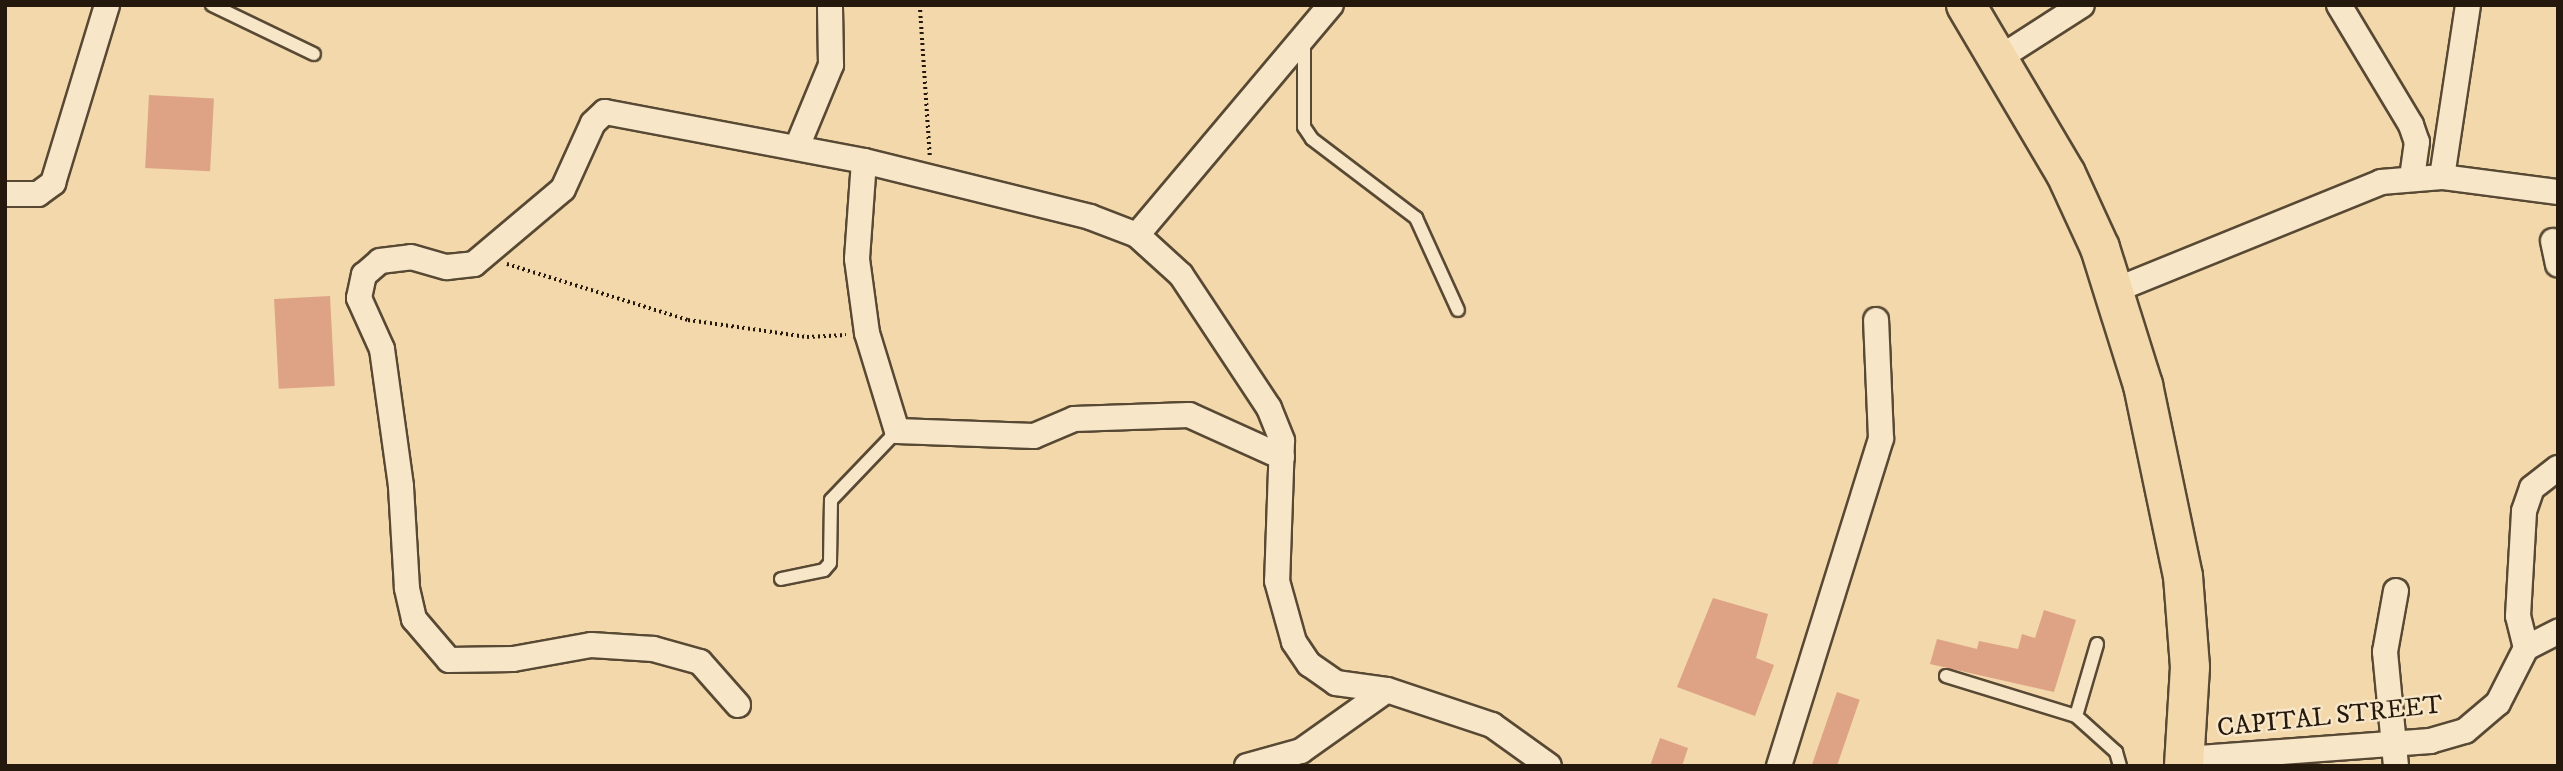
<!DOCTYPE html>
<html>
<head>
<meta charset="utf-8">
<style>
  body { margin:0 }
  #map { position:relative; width:2563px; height:771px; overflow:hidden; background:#f2d8aa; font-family:"IM FELL DW Pica",serif }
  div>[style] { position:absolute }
  .building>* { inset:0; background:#dea285; transform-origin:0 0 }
  .path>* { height:3.5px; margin-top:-1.75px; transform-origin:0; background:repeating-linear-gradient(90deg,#25190d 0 2px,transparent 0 5.5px) }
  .roads { filter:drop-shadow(2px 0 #584934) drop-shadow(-2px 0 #584934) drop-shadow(0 2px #584934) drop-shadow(0 -2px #584934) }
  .lane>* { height:12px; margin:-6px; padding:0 6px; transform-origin:6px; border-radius:6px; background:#f7e6c8 }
  .street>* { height:24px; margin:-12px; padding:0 12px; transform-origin:12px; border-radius:12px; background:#f7e6c8 }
  .highway>* { height:38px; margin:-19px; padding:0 19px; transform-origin:19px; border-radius:19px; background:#f2d8aa }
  span { translate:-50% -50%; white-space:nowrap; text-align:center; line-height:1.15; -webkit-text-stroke:5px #f7e6c8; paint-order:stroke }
  .street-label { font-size:26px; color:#25190d }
  .frame { position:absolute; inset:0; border:7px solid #25190d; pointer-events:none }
</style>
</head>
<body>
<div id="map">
  <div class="building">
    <div style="left:149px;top:95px;width:65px;height:73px;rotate:3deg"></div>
    <div style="left:330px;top:296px;width:90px;height:56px;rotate:87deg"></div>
    <div style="clip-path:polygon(1713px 598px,1768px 614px,1756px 658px,1774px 665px,1755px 716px,1677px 687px)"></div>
    <div style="clip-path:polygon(2044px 610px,2076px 620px,2054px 692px,1930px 664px,1937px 639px,1977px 649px,1979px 641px,2018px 649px,2022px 634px,2035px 638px)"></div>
    <div style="left:1837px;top:692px;width:24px;height:78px;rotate:19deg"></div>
    <div style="clip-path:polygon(1660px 738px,1688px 748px,1682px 766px,1650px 766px)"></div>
  </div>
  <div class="path">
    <div style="left:920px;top:5px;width:152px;rotate:86.2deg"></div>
    <div style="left:507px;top:264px;width:189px;rotate:17.2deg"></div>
    <div style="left:688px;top:320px;width:120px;rotate:8.1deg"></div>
    <div style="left:807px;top:337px;width:39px;rotate:-3deg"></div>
  </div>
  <div class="roads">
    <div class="lane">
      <div style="left:212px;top:5px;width:113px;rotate:25.7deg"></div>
      <div style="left:1304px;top:41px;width:86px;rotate:90deg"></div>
      <div style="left:1304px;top:127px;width:14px;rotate:56deg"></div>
      <div style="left:1312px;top:139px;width:131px;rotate:37.2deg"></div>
      <div style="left:1416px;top:218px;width:101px;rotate:65.5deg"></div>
      <div style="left:781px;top:579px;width:44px;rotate:-11.8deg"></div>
      <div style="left:824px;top:570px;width:9px;rotate:-49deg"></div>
      <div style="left:830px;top:563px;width:63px;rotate:-89.1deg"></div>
      <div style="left:831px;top:500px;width:95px;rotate:-46.3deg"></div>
      <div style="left:1946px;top:676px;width:136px;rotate:17.1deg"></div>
      <div style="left:2076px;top:716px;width:54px;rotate:42deg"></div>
      <div style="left:2116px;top:752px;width:15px;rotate:74deg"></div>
      <div style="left:2076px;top:716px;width:75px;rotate:-73.7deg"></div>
    </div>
    <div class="street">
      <div style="left:2339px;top:5px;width:140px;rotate:59deg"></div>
      <div style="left:2411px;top:125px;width:18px;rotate:71deg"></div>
      <div style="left:2417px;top:142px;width:35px;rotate:98deg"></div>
      <div style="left:2001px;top:57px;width:96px;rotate:-32.7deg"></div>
      <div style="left:797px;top:147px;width:89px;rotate:-67.5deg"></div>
      <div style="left:831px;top:65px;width:60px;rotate:-91deg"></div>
      <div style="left:864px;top:161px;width:98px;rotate:94.1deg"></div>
      <div style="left:857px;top:259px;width:75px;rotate:82.3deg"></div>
      <div style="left:867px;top:333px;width:102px;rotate:73deg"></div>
      <div style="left:897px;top:431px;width:137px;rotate:2.1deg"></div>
      <div style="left:1034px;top:436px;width:43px;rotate:-23deg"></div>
      <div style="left:1074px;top:419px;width:115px;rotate:-2deg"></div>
      <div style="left:1189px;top:415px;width:102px;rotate:24.3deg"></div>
      <div style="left:2442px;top:177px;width:174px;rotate:-81.4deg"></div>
      <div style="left:5px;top:194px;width:33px"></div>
      <div style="left:38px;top:194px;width:19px;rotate:-36deg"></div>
      <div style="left:53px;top:183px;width:186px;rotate:-73.1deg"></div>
      <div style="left:1137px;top:235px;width:301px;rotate:-49.9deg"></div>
      <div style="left:2553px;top:241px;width:24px;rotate:78deg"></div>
      <div style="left:2113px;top:291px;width:289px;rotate:-22.1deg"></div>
      <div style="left:2381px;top:182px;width:61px;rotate:-4.7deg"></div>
      <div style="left:2442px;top:177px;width:117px;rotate:7.4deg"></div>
      <div style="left:2526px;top:648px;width:33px;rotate:-104deg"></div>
      <div style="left:2518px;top:616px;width:105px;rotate:-86.7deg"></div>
      <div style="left:2524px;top:511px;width:24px;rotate:-71deg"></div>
      <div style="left:2532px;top:488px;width:33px;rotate:-38deg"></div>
      <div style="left:738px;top:705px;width:57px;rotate:-131.5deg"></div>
      <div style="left:700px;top:662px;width:49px;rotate:-164.5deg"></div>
      <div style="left:653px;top:649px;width:62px;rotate:-176.3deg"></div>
      <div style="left:591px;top:645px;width:79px;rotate:169.8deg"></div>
      <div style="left:513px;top:659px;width:64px;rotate:179.1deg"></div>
      <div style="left:449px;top:660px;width:54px;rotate:-130.5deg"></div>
      <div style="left:414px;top:619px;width:32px;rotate:-103deg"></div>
      <div style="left:407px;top:588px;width:102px;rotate:-93.4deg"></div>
      <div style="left:401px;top:486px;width:138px;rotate:-97.9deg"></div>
      <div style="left:382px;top:349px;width:56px;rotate:-114.3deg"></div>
      <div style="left:359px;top:298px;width:24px;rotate:-78deg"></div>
      <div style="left:364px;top:275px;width:21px;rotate:-41deg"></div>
      <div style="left:380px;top:261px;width:31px;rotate:-7deg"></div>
      <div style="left:411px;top:257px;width:37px;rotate:16deg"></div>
      <div style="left:447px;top:267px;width:27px;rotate:-6deg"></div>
      <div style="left:474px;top:264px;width:116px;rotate:-40.1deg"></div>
      <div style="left:563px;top:189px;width:72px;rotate:-65.6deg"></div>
      <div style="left:593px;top:123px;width:16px;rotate:-43deg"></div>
      <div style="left:605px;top:112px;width:264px;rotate:10.7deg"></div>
      <div style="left:864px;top:161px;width:233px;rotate:13.9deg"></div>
      <div style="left:1090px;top:217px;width:50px;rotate:21deg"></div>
      <div style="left:1137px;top:235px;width:59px;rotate:42.3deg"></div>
      <div style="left:1181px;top:275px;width:159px;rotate:56.5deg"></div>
      <div style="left:1269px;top:408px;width:35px;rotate:68deg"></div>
      <div style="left:1282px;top:441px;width:140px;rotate:92deg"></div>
      <div style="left:1277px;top:581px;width:63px;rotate:74.4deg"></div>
      <div style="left:1294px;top:642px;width:27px;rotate:56deg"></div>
      <div style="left:1309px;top:664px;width:33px;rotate:35deg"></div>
      <div style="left:1336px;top:683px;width:51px;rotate:7.8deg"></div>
      <div style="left:1387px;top:690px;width:111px;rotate:18.4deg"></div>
      <div style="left:1492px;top:725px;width:70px;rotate:35.7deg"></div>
      <div style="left:2186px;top:759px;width:245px;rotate:-4.2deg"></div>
      <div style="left:2430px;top:741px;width:36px;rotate:-16deg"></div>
      <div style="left:2465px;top:731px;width:43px;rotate:-40.3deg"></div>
      <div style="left:2498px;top:703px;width:62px;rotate:-63deg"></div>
      <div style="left:2526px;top:648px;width:36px;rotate:-27deg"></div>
      <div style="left:1247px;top:766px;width:56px;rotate:-15.5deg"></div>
      <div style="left:1301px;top:751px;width:105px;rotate:-35.3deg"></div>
      <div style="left:1779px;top:766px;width:343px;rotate:-72.7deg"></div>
      <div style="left:1881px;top:438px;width:118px;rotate:-92.4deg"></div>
      <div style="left:2396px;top:766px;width:115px;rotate:-95.5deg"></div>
      <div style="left:2385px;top:652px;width:62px;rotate:-79.8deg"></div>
    </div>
    <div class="highway">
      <div style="left:1966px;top:5px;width:196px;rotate:59.4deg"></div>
      <div style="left:2066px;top:174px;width:81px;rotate:65.3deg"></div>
      <div style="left:2100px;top:248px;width:144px;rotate:72.6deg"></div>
      <div style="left:2143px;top:385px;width:195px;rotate:78.2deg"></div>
      <div style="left:2183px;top:576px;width:91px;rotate:85.6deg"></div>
      <div style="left:2190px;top:667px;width:99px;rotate:93.5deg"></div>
    </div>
  </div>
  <div class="street-label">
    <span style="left:2330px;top:717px;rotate:-6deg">CAPITAL STREET</span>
  </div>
  <div class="frame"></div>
</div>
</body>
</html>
